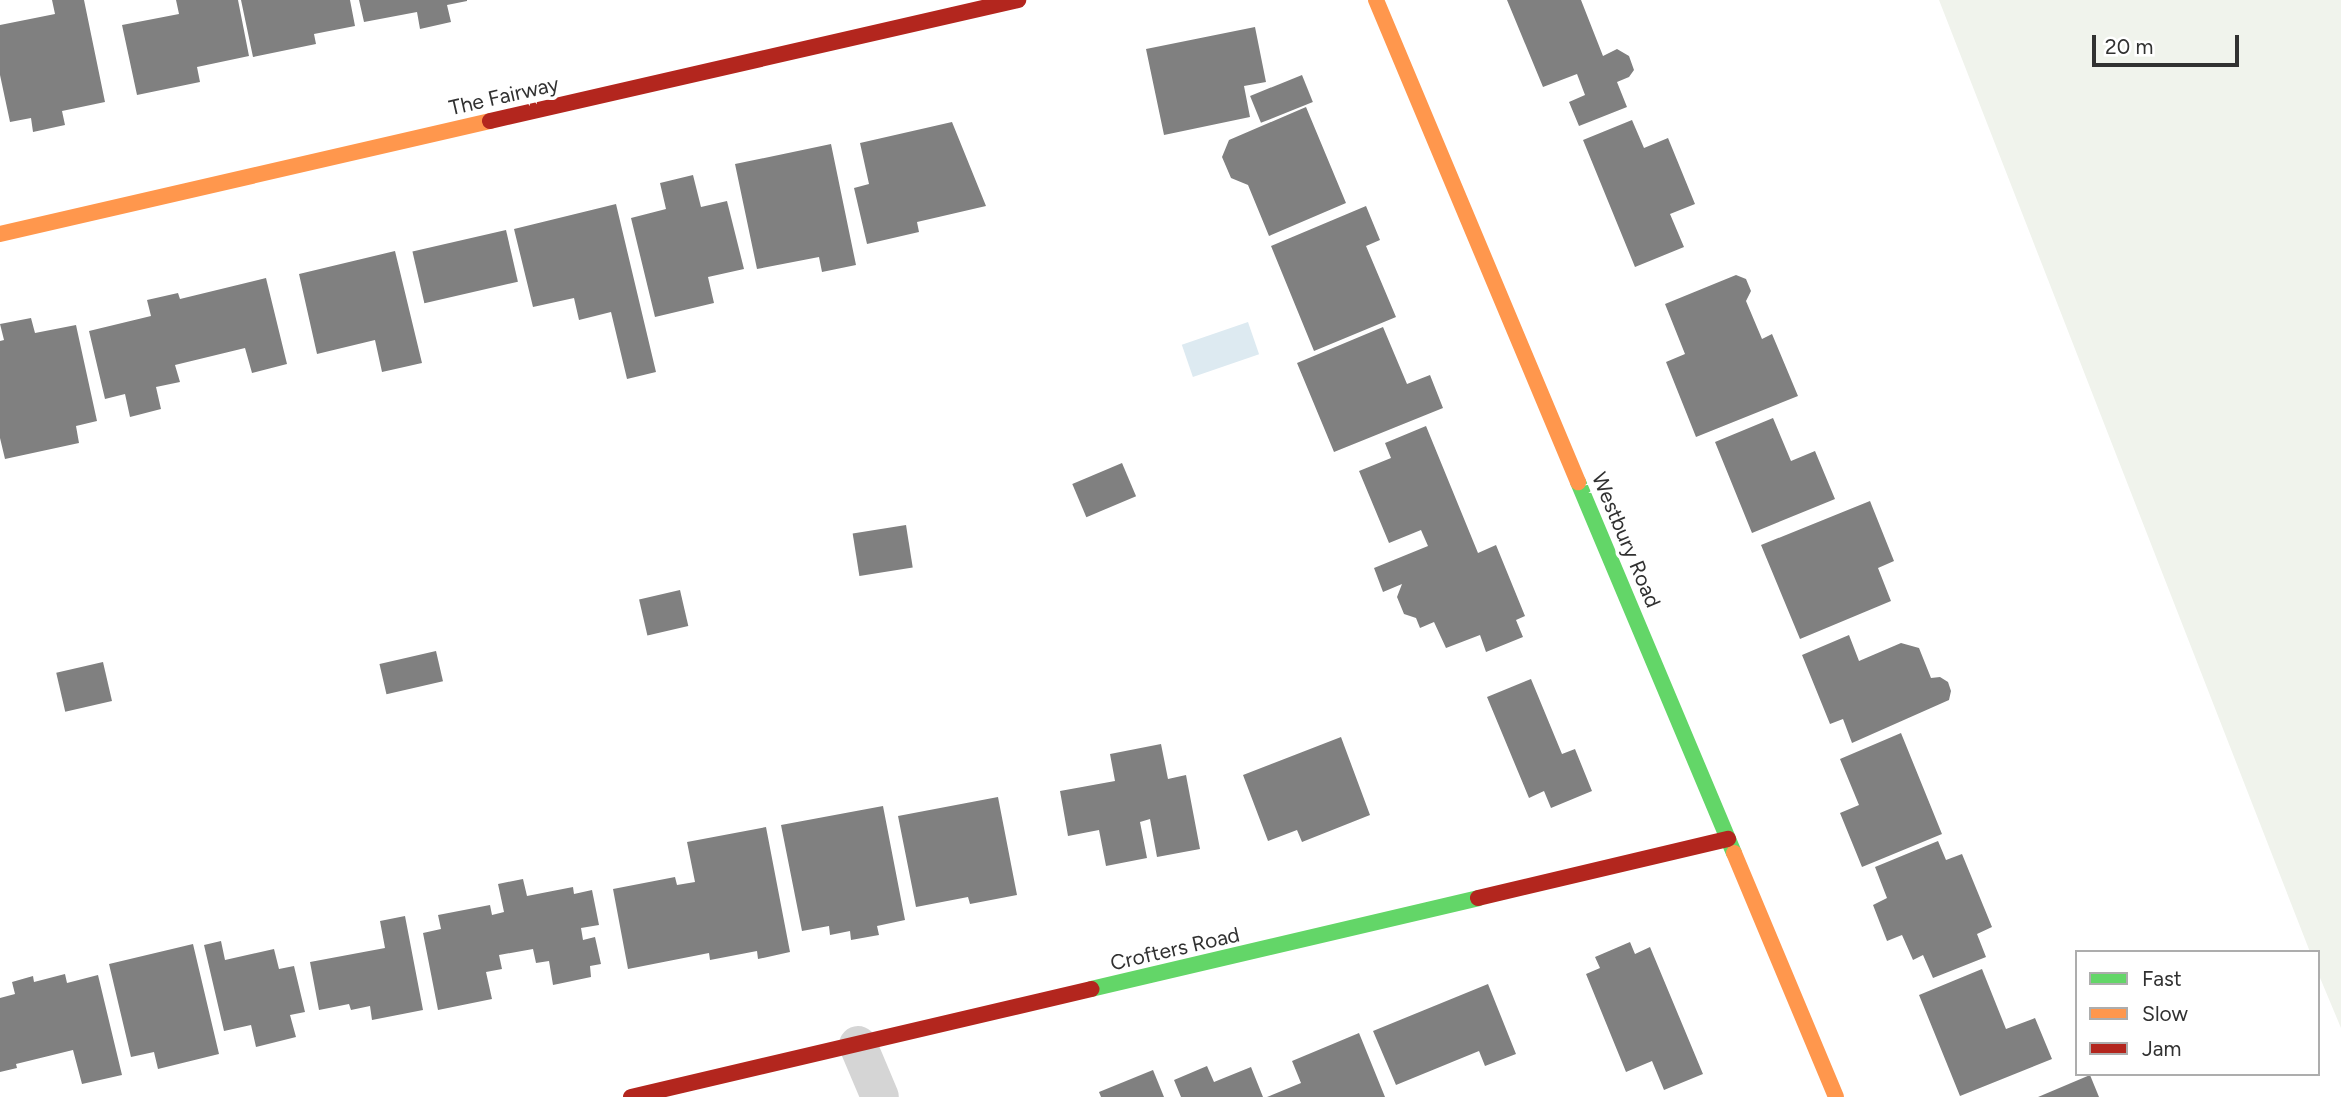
<!DOCTYPE html>
<html>
<head>
<meta charset="utf-8">
<style>
  body { margin:0 }
  #map { position:relative; width:2341px; height:1097px; overflow:hidden; background:#fff; font-family:Figtree,sans-serif }
  div>[style] { position:absolute }
  .green>* { inset:0; background:#f0f3ec }
  .water>* { inset:0; background:#ddeaf1; transform-origin:0 0 }
  .building>* { inset:0; background:#808080; transform-origin:0 0 }
  .street>* { height:38px; margin:-19px; padding:0 19px; transform-origin:19px; border-radius:19px; background:#d5d5d5 }
  .fast>* { height:16px; margin:-8px; padding:0 8px; transform-origin:8px; border-radius:8px; background:#63d668 }
  .slow>* { height:16px; margin:-8px; padding:0 8px; transform-origin:8px; border-radius:8px; background:#ff974d }
  .jam>* { height:16px; margin:-8px; padding:0 8px; transform-origin:8px; border-radius:8px; background:#b3261e }
  span { translate:-50% -50%; white-space:nowrap; text-align:center; line-height:1.15; -webkit-text-stroke:7px #fff; paint-order:stroke }
  .street-label { font-size:21px; color:#313131 }
  .legend { position:absolute; left:2075px; top:950px; width:245px; height:126px; box-sizing:border-box; background:#fff; border:2px solid #adadad; margin:0; padding:9px 12px; list-style:none; font-size:21px; color:#313131 }
  .legend li { display:flex; align-items:center; gap:14px; height:35px }
  .legend b { width:35px; border:2px solid #adadad }
  .scale { position:absolute; left:2092px; top:35px; width:147px; height:32px; box-sizing:border-box; border:4px solid #313131; border-top:0; padding-left:9px; font-size:21px; line-height:24px; white-space:nowrap; color:#313131; -webkit-text-stroke:5px #fff; paint-order:stroke }
</style>
</head>
<body>
<div id="map">
  <div class="green">
    <div style="clip-path:polygon(1939px 0,2341px 0,2341px 1028px,2318px 973px,2318px 952px,2310px 952px)"></div>
  </div>
  <div class="water">
    <div style="left:1248px;top:322px;width:34px;height:70px;rotate:71deg"></div>
  </div>
  <div class="building">
    <div style="clip-path:polygon(52px 0,84px 0,105px 102px,62px 111px,65px 125px,33px 132px,31px 118px,10px 122px,0 75px,0 25px,55px 14px)"></div>
    <div style="clip-path:polygon(176px 0,238px 0,249px 56px,197px 67px,200px 82px,137px 95px,122px 25px,179px 14px)"></div>
    <div style="clip-path:polygon(241px 0,350px 0,355px 26px,314px 34px,316px 44px,253px 57px)"></div>
    <div style="clip-path:polygon(359px 0,467px 0,467px 1px,447px 5px,451px 22px,420px 29px,417px 12px,364px 22px)"></div>
    <div style="clip-path:polygon(1507px 0,1581px 0,1603px 56px,1617px 49px,1629px 56px,1634px 70px,1629px 77px,1617px 82px,1627px 107px,1579px 126px,1569px 102px,1585px 95px,1577px 74px,1543px 87px)"></div>
    <div style="clip-path:polygon(1255px 27px,1266px 82px,1244px 86px,1250px 117px,1164px 135px,1146px 49px)"></div>
    <div style="left:1302px;top:75px;width:29px;height:56px;rotate:68deg"></div>
    <div style="clip-path:polygon(1306px 107px,1346px 203px,1269px 236px,1248px 185px,1231px 178px,1222px 157px,1229px 140px)"></div>
    <div style="clip-path:polygon(1632px 120px,1644px 148px,1668px 138px,1695px 204px,1670px 214px,1684px 247px,1635px 267px,1583px 140px)"></div>
    <div style="clip-path:polygon(952px 122px,986px 206px,917px 222px,919px 232px,867px 244px,854px 188px,869px 184px,860px 143px)"></div>
    <div style="clip-path:polygon(831px 144px,856px 265px,822px 272px,819px 257px,757px 269px,735px 164px)"></div>
    <div style="clip-path:polygon(693px 175px,701px 207px,727px 201px,744px 269px,708px 277px,714px 303px,655px 317px,631px 218px,666px 209px,660px 183px)"></div>
    <div style="clip-path:polygon(616px 204px,656px 372px,627px 379px,611px 312px,579px 320px,574px 298px,533px 307px,514px 229px)"></div>
    <div style="clip-path:polygon(1366px 206px,1380px 240px,1366px 246px,1396px 317px,1314px 351px,1271px 246px)"></div>
    <div style="left:506px;top:230px;width:53px;height:96px;rotate:77deg"></div>
    <div style="clip-path:polygon(395px 251px,422px 363px,382px 372px,375px 340px,317px 354px,299px 274px)"></div>
    <div style="clip-path:polygon(1736px 275px,1746px 279px,1751px 291px,1746px 301px,1762px 339px,1772px 334px,1798px 396px,1696px 437px,1666px 362px,1685px 354px,1665px 304px)"></div>
    <div style="clip-path:polygon(266px 278px,287px 364px,252px 373px,245px 348px,175px 365px,180px 382px,156px 387px,161px 409px,130px 417px,125px 394px,105px 399px,89px 331px,151px 316px,147px 300px,178px 293px,180px 299px)"></div>
    <div style="clip-path:polygon(31px 318px,35px 333px,76px 325px,97px 421px,76px 426px,79px 443px,5px 459px,0 438px,0 341px,4px 340px,0 324px)"></div>
    <div style="clip-path:polygon(1383px 327px,1407px 384px,1430px 375px,1443px 408px,1334px 452px,1297px 363px)"></div>
    <div style="clip-path:polygon(1773px 418px,1791px 461px,1815px 451px,1835px 499px,1752px 533px,1715px 442px)"></div>
    <div style="clip-path:polygon(1426px 426px,1478px 553px,1496px 545px,1525px 616px,1516px 620px,1523px 637px,1486px 652px,1480px 635px,1446px 648px,1434px 622px,1420px 628px,1416px 618px,1404px 614px,1397px 597px,1402px 584px,1383px 592px,1374px 568px,1428px 546px,1421px 530px,1389px 543px,1359px 471px,1391px 458px,1385px 443px)"></div>
    <div style="left:1122px;top:463px;width:36px;height:54px;rotate:67deg"></div>
    <div style="clip-path:polygon(1870px 501px,1894px 561px,1878px 568px,1891px 601px,1800px 639px,1761px 545px)"></div>
    <div style="left:906px;top:525px;width:43px;height:54px;rotate:81deg"></div>
    <div style="left:680px;top:590px;width:37px;height:42px;rotate:77deg"></div>
    <div style="clip-path:polygon(1849px 635px,1859px 661px,1901px 643px,1919px 648px,1931px 678px,1940px 677px,1948px 682px,1951px 691px,1949px 700px,1852px 743px,1843px 719px,1830px 724px,1802px 655px)"></div>
    <div style="left:436px;top:651px;width:31px;height:58px;rotate:77deg"></div>
    <div style="left:103px;top:662px;width:40px;height:48px;rotate:77deg"></div>
    <div style="clip-path:polygon(1531px 679px,1562px 754px,1575px 749px,1592px 791px,1551px 808px,1544px 791px,1529px 798px,1487px 697px)"></div>
    <div style="clip-path:polygon(1901px 733px,1942px 834px,1862px 867px,1840px 813px,1859px 805px,1840px 759px)"></div>
    <div style="clip-path:polygon(1341px 737px,1370px 815px,1302px 842px,1297px 830px,1268px 841px,1243px 775px)"></div>
    <div style="clip-path:polygon(1161px 744px,1168px 779px,1186px 775px,1200px 849px,1157px 857px,1150px 819px,1140px 822px,1147px 858px,1106px 866px,1099px 830px,1068px 836px,1060px 791px,1115px 781px,1110px 754px)"></div>
    <div style="clip-path:polygon(998px 797px,1017px 895px,970px 904px,968px 897px,916px 907px,898px 816px)"></div>
    <div style="clip-path:polygon(883px 806px,905px 920px,877px 926px,879px 935px,851px 940px,850px 931px,830px 935px,829px 926px,802px 931px,781px 825px)"></div>
    <div style="clip-path:polygon(766px 827px,790px 952px,758px 959px,757px 951px,710px 960px,709px 953px,628px 969px,613px 889px,675px 877px,677px 885px,695px 882px,687px 842px)"></div>
    <div style="clip-path:polygon(1938px 841px,1946px 860px,1962px 854px,1992px 927px,1977px 934px,1986px 957px,1933px 978px,1923px 955px,1913px 960px,1902px 935px,1887px 941px,1873px 905px,1887px 898px,1875px 867px)"></div>
    <div style="clip-path:polygon(523px 879px,527px 896px,573px 887px,574px 894px,592px 890px,599px 925px,581px 928px,583px 940px,595px 937px,601px 964px,590px 966px,591px 977px,553px 985px,549px 961px,536px 963px,533px 949px,499px 955px,502px 969px,486px 972px,492px 999px,438px 1010px,423px 933px,441px 929px,438px 915px,490px 905px,492px 915px,504px 912px,498px 884px)"></div>
    <div style="clip-path:polygon(405px 916px,423px 1010px,372px 1020px,370px 1006px,351px 1010px,349px 1004px,319px 1010px,310px 962px,385px 948px,380px 921px)"></div>
    <div style="clip-path:polygon(221px 941px,225px 960px,274px 949px,279px 969px,294px 966px,305px 1012px,290px 1015px,296px 1037px,256px 1047px,251px 1025px,224px 1031px,204px 945px)"></div>
    <div style="clip-path:polygon(1630px 942px,1635px 954px,1650px 947px,1703px 1074px,1664px 1090px,1652px 1061px,1626px 1072px,1586px 974px,1600px 968px,1595px 957px)"></div>
    <div style="clip-path:polygon(193px 944px,219px 1054px,158px 1069px,154px 1052px,131px 1057px,109px 964px)"></div>
    <div style="clip-path:polygon(1982px 969px,2006px 1029px,2035px 1018px,2052px 1059px,1960px 1096px,1919px 995px)"></div>
    <div style="clip-path:polygon(65px 974px,67px 983px,98px 975px,122px 1075px,82px 1084px,73px 1050px,16px 1064px,17px 1068px,0 1072px,0 998px,15px 994px,12px 982px,33px 976px,34px 982px)"></div>
    <div style="clip-path:polygon(1488px 984px,1516px 1054px,1485px 1066px,1479px 1051px,1396px 1085px,1373px 1031px)"></div>
    <div style="clip-path:polygon(1359px 1033px,1385px 1097px,1267px 1097px,1301px 1083px,1292px 1061px)"></div>
    <div style="clip-path:polygon(1207px 1066px,1214px 1082px,1251px 1067px,1263px 1097px,1181px 1097px,1174px 1080px)"></div>
    <div style="clip-path:polygon(1153px 1070px,1164px 1097px,1101px 1097px,1099px 1092px)"></div>
    <div style="clip-path:polygon(2090px 1075px,2099px 1097px,2038px 1097px)"></div>
  </div>
  <div class="street">
    <div style="left:858px;top:1045px;width:56px;rotate:67.1deg"></div>
  </div>
  <div class="fast">
    <div style="left:1578px;top:482px;width:402px;rotate:67.2deg"></div>
    <div style="left:1091px;top:989px;width:398px;rotate:-13.2deg"></div>
  </div>
  <div class="slow">
    <div style="left:1376px;top:0;width:523px;rotate:67.26deg"></div>
    <div style="left:0;top:234px;width:503px;rotate:-12.99deg"></div>
    <div style="left:1734px;top:853px;width:264px;rotate:67.3deg"></div>
  </div>
  <div class="jam">
    <div style="left:490px;top:121px;width:542px;rotate:-12.91deg"></div>
    <div style="left:1478px;top:898px;width:257px;rotate:-13.3deg"></div>
    <div style="left:631px;top:1097px;width:473px;rotate:-13.2deg"></div>
  </div>
  <div class="street-label">
    <span style="left:504px;top:96px;rotate:-13deg">The Fairway</span>
    <span style="left:1626px;top:540px;rotate:67deg">Westbury Road</span>
    <span style="left:1175px;top:949px;rotate:-13deg">Crofters Road</span>
  </div>
  <ul class="legend">
  <li><b style="height:9px;background:#63d668"></b>Fast</li>
  <li><b style="height:9px;background:#ff974d"></b>Slow</li>
  <li><b style="height:9px;background:#b3261e"></b>Jam</li>
  </ul>
  <div class="scale">20 m</div>
</div>
</body>
</html>
